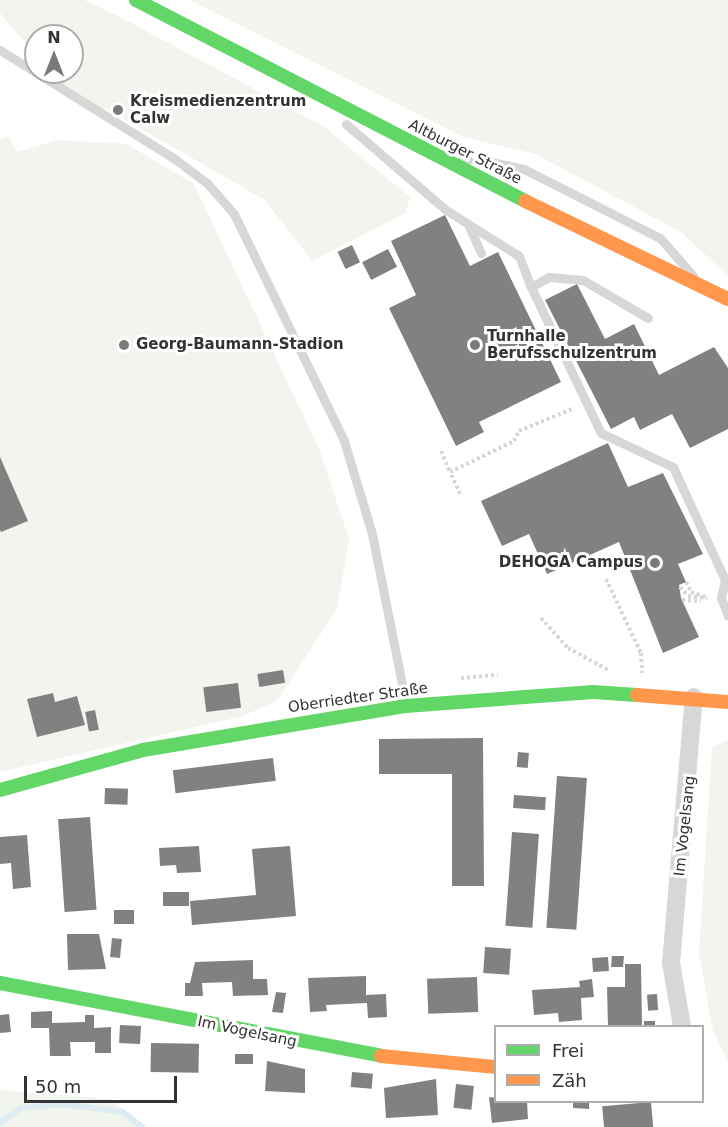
<!DOCTYPE html>
<html>
<head>
<meta charset="utf-8">
<style>
  body { margin:0 }
  #map { position:relative; width:728px; height:1127px; overflow:hidden; background:#fff; font-family:"DejaVu Sans",sans-serif }
  div>[style] { position:absolute }
  .green>* { inset:0; background:#f1f5ed }
  .stream>* { height:6px; margin:-3px; padding:0 3px; transform-origin:3px; border-radius:3px; background:#ddebf3 }
  .building>* { inset:0; background:#818181; transform-origin:0 0 }
  .path>* { height:4px; margin-top:-2px; transform-origin:0; background:repeating-linear-gradient(90deg,#d6d6d6 0 3px,transparent 0 6px) }
  .lane>* { height:9px; margin:-4.5px; padding:0 4.5px; transform-origin:4.5px; border-radius:4.5px; background:#d7d7d7 }
  .street>* { height:18px; margin:-9px; padding:0 9px; transform-origin:9px; border-radius:9px; background:#d7d7d7 }
  .fast>* { height:14px; margin:-7px; padding:0 7px; transform-origin:7px; border-radius:7px; background:#63d668 }
  .slow>* { height:14px; margin:-7px; padding:0 7px; transform-origin:7px; border-radius:7px; background:#ff974d }
  .dots>* { width:16px; height:16px; translate:-50% -50%; box-sizing:border-box; border:3px solid #fff; border-radius:50% }
  span { translate:-50% -50%; white-space:nowrap; text-align:center; line-height:1.15; -webkit-text-stroke:6px #fff; paint-order:stroke }
  .poi-label { font-size:15px; color:#333; font-weight:700 }
  .left { translate:0 -50%; text-align:left }
  .right { translate:-100% -50%; text-align:right }
  .street-label { font-size:15px; color:#333 }
  .legend { position:absolute; left:494px; top:1025px; width:210px; height:78px; box-sizing:border-box; background:#fff; border:2px solid #adadad; margin:0; padding:8px 10px; list-style:none; font-size:18px; color:#333 }
  .legend li { display:flex; align-items:center; gap:12px; height:30px }
  .legend b { width:30px; border:2px solid #adadad }
  .north { position:absolute; left:24px; top:24px; width:60px; height:60px; box-sizing:border-box; background:#fff; border:2px solid #adadad; border-radius:50%; rotate:0deg; font-size:16px; font-weight:700; line-height:24px; text-align:center; color:#333 }
  .north::after { content:''; display:block; margin:auto; width:21px; height:27px; background:#7a7a7a; clip-path:polygon(50% 0,100% 100%,50% 72%,0 100%) }
  .scale { position:absolute; left:24px; top:1076px; width:153px; height:27px; box-sizing:border-box; border:3px solid #333; border-top:0; padding-left:8px; font-size:18px; line-height:21px; white-space:nowrap; color:#333; -webkit-text-stroke:4px #fff; paint-order:stroke }
</style>
</head>
<body>
<div id="map">
  <div class="green">
    <div style="clip-path:polygon(0 0,84px 0,122px 18px,323px 126px,410px 197px,406px 213px,312px 261px,265px 200px,108px 110px,74px 100px,50px 72px,72px 72px,72px 36px,36px 36px,36px 56px,0 13px)"></div>
    <div style="clip-path:polygon(190px 0,728px 0,728px 276px,681px 232px,535px 154px,464px 137px)"></div>
    <div style="clip-path:polygon(8px 136px,17px 152px,58px 140px,127px 144px,194px 184px,320px 451px,349px 539px,337px 609px,277px 701px,243px 716px,0 772px,0 140px)"></div>
    <div style="clip-path:polygon(728px 740px,728px 1062px,713px 1031px,699px 954px,712px 747px)"></div>
    <div style="clip-path:polygon(0 1090px,110px 1099px,146px 1127px,0 1127px)"></div>
  </div>
  <div class="stream">
    <div style="left:0;top:1123px;width:26px;rotate:-36deg"></div>
    <div style="left:21px;top:1108px;width:43px;rotate:-5.3deg"></div>
    <div style="left:64px;top:1104px;width:60px;rotate:7.7deg"></div>
    <div style="left:123px;top:1112px;width:24px;rotate:38deg"></div>
  </div>
  <div class="building">
    <div style="clip-path:polygon(445px 215px,470px 266px,498px 252px,561px 382px,479px 422px,484px 432px,456px 446px,389px 308px,416px 295px,391px 241px)"></div>
    <div style="left:352px;top:245px;width:19px;height:16px;rotate:65deg"></div>
    <div style="left:388px;top:249px;width:20px;height:29px;rotate:63deg"></div>
    <div style="clip-path:polygon(577px 284px,605px 339px,634px 324px,659px 375px,714px 347px,728px 368px,728px 429px,690px 448px,672px 414px,640px 430px,634px 417px,611px 429px,545px 300px)"></div>
    <div style="clip-path:polygon(608px 443px,628px 487px,663px 473px,703px 554px,678px 564px,686px 582px,679px 585px,681px 598px,699px 637px,663px 653px,619px 542px,547px 574px,529px 534px,502px 546px,481px 501px)"></div>
    <div style="clip-path:polygon(0 457px,28px 521px,1px 532px,0 530px)"></div>
    <div style="left:283px;top:670px;width:13px;height:26px;rotate:81deg"></div>
    <div style="left:238px;top:683px;width:25px;height:35px;rotate:83deg"></div>
    <div style="clip-path:polygon(53px 693px,55px 702px,77px 696px,85px 725px,37px 737px,27px 699px)"></div>
    <div style="left:95px;top:710px;width:20px;height:10px;rotate:79deg"></div>
    <div style="clip-path:polygon(483px 738px,484px 886px,452px 886px,452px 774px,379px 774px,379px 739px)"></div>
    <div style="left:518px;top:752px;width:11px;height:15px;rotate:5deg"></div>
    <div style="left:273px;top:758px;width:23px;height:101px;rotate:83deg"></div>
    <div style="left:557px;top:776px;width:30px;height:152px;rotate:4deg"></div>
    <div style="left:105px;top:788px;width:23px;height:16px;rotate:2deg"></div>
    <div style="left:514px;top:795px;width:32px;height:13px;rotate:4deg"></div>
    <div style="left:90px;top:817px;width:93px;height:32px;rotate:86deg"></div>
    <div style="left:512px;top:832px;width:27px;height:94px;rotate:4deg"></div>
    <div style="clip-path:polygon(27px 835px,31px 887px,13px 889px,11px 863px,0 864px,0 837px)"></div>
    <div style="clip-path:polygon(199px 846px,201px 872px,177px 873px,176px 865px,160px 866px,159px 848px)"></div>
    <div style="clip-path:polygon(290px 846px,296px 916px,192px 925px,190px 901px,256px 895px,252px 849px)"></div>
    <div style="left:189px;top:892px;width:14px;height:26px;rotate:90deg"></div>
    <div style="left:114px;top:910px;width:20px;height:14px"></div>
    <div style="clip-path:polygon(67px 934px,99px 934px,106px 969px,68px 970px)"></div>
    <div style="left:112px;top:938px;width:10px;height:19px;rotate:6deg"></div>
    <div style="left:485px;top:947px;width:26px;height:26px;rotate:4deg"></div>
    <div style="clip-path:polygon(612px 956px,624px 956px,623px 967px,611px 967px)"></div>
    <div style="left:608px;top:957px;width:14px;height:16px;rotate:86deg"></div>
    <div style="clip-path:polygon(253px 960px,253px 979px,267px 979px,268px 995px,233px 996px,232px 982px,202px 983px,203px 996px,185px 996px,185px 983px,190px 983px,195px 962px)"></div>
    <div style="clip-path:polygon(625px 964px,641px 964px,642px 1026px,608px 1026px,607px 987px,625px 987px)"></div>
    <div style="clip-path:polygon(366px 976px,366px 995px,386px 994px,387px 1017px,368px 1018px,367px 1003px,326px 1005px,327px 1011px,310px 1012px,308px 978px)"></div>
    <div style="left:477px;top:977px;width:35px;height:50px;rotate:88deg"></div>
    <div style="clip-path:polygon(592px 979px,594px 997px,581px 998px,582px 1020px,559px 1022px,558px 1013px,534px 1015px,532px 990px,580px 987px,579px 981px)"></div>
    <div style="clip-path:polygon(276px 992px,286px 993px,283px 1013px,272px 1012px)"></div>
    <div style="left:657px;top:994px;width:16px;height:10px;rotate:86deg"></div>
    <div style="clip-path:polygon(52px 1011px,52px 1023px,85px 1022px,85px 1015px,94px 1015px,94px 1028px,111px 1027px,111px 1053px,95px 1053px,95px 1042px,70px 1042px,71px 1056px,50px 1056px,49px 1028px,31px 1028px,31px 1012px)"></div>
    <div style="clip-path:polygon(9px 1014px,11px 1032px,0 1033px,0 1015px)"></div>
    <div style="left:644px;top:1021px;width:11px;height:5px"></div>
    <div style="left:120px;top:1025px;width:21px;height:18px;rotate:3deg"></div>
    <div style="left:151px;top:1043px;width:48px;height:29px;rotate:1deg"></div>
    <div style="left:235px;top:1054px;width:18px;height:10px"></div>
    <div style="clip-path:polygon(267px 1061px,305px 1069px,305px 1093px,265px 1091px)"></div>
    <div style="left:352px;top:1072px;width:21px;height:15px;rotate:5deg"></div>
    <div style="clip-path:polygon(436px 1079px,438px 1115px,386px 1118px,384px 1088px)"></div>
    <div style="left:456px;top:1084px;width:18px;height:24px;rotate:6deg"></div>
    <div style="clip-path:polygon(489px 1097px,527px 1102px,528px 1119px,492px 1123px)"></div>
    <div style="clip-path:polygon(573px 1102px,589px 1102px,589px 1109px,573px 1108px)"></div>
    <div style="left:651px;top:1102px;width:25px;height:49px;rotate:85deg"></div>
  </div>
  <div class="path">
    <div style="left:441px;top:451px;width:23px;rotate:67deg"></div>
    <div style="left:460px;top:494px;width:24px;rotate:-114deg"></div>
    <div style="left:450px;top:472px;width:71px;rotate:-25.8deg"></div>
    <div style="left:514px;top:441px;width:11px;rotate:-63deg"></div>
    <div style="left:519px;top:431px;width:60px;rotate:-22.7deg"></div>
    <div style="left:606px;top:579px;width:82px;rotate:64.7deg"></div>
    <div style="left:641px;top:653px;width:20px;rotate:87deg"></div>
    <div style="left:686px;top:582px;width:11px;rotate:63deg"></div>
    <div style="left:691px;top:592px;width:18px;rotate:19deg"></div>
    <div style="left:680px;top:587px;width:12px;rotate:48deg"></div>
    <div style="left:688px;top:596px;width:19px;rotate:6deg"></div>
    <div style="left:682px;top:600px;width:19px;rotate:3deg"></div>
    <div style="left:541px;top:618px;width:40px;rotate:48deg"></div>
    <div style="left:568px;top:648px;width:48px;rotate:28.7deg"></div>
    <div style="left:461px;top:678px;width:37px;rotate:-5deg"></div>
  </div>
  <div class="lane">
    <div style="left:0;top:50px;width:206px;rotate:31.9deg"></div>
    <div style="left:175px;top:159px;width:40px;rotate:37deg"></div>
    <div style="left:207px;top:183px;width:41px;rotate:48.9deg"></div>
    <div style="left:234px;top:214px;width:252px;rotate:64.1deg"></div>
    <div style="left:344px;top:441px;width:97px;rotate:73.2deg"></div>
    <div style="left:372px;top:534px;width:173px;rotate:78.7deg"></div>
    <div style="left:346px;top:124px;width:132px;rotate:40.7deg"></div>
    <div style="left:446px;top:210px;width:86px;rotate:32.2deg"></div>
    <div style="left:519px;top:256px;width:33px;rotate:69deg"></div>
    <div style="left:459px;top:162px;width:16px;rotate:-15deg"></div>
    <div style="left:474px;top:158px;width:51px;rotate:12.4deg"></div>
    <div style="left:524px;top:169px;width:153px;rotate:26.9deg"></div>
    <div style="left:660px;top:238px;width:52px;rotate:48.9deg"></div>
    <div style="left:468px;top:224px;width:32px;rotate:66deg"></div>
    <div style="left:648px;top:318px;width:75px;rotate:-149.7deg"></div>
    <div style="left:583px;top:280px;width:34px;rotate:-175deg"></div>
    <div style="left:549px;top:277px;width:21px;rotate:151deg"></div>
    <div style="left:531px;top:287px;width:162px;rotate:64.4deg"></div>
    <div style="left:601px;top:433px;width:80px;rotate:25.3deg"></div>
    <div style="left:673px;top:467px;width:124px;rotate:65.3deg"></div>
    <div style="left:725px;top:580px;width:18px;rotate:103deg"></div>
    <div style="left:721px;top:598px;width:19px;rotate:69deg"></div>
  </div>
  <div class="street">
    <div style="left:682px;top:1026px;width:64px;rotate:-99.9deg"></div>
    <div style="left:671px;top:963px;width:267px;rotate:-85.1deg"></div>
  </div>
  <div class="fast">
    <div style="left:136px;top:0;width:438px;rotate:27.3deg"></div>
    <div style="left:0;top:790px;width:148px;rotate:-15.6deg"></div>
    <div style="left:143px;top:750px;width:267px;rotate:-9.5deg"></div>
    <div style="left:406px;top:706px;width:188px;rotate:-4.3deg"></div>
    <div style="left:593px;top:692px;width:44px;rotate:3.9deg"></div>
    <div style="left:0;top:983px;width:388px;rotate:10.8deg"></div>
  </div>
  <div class="slow">
    <div style="left:525px;top:201px;width:225px;rotate:25.8deg"></div>
    <div style="left:637px;top:695px;width:91px;rotate:4.4deg"></div>
    <div style="left:381px;top:1056px;width:116px;rotate:5.5deg"></div>
  </div>
  <div class="dots">
    <div style="left:118px;top:110px;background:#7a7a7a"></div>
    <div style="left:124px;top:345px;background:#7a7a7a"></div>
    <div style="left:475px;top:345px;background:#7a7a7a"></div>
    <div style="left:655px;top:563px;background:#7a7a7a"></div>
  </div>
  <div class="poi-label">
    <span class="left" style="left:130px;top:110px">Kreismedienzentrum<br>Calw</span>
    <span class="left" style="left:487px;top:345px">Turnhalle<br>Berufsschulzentrum</span>
    <span class="left" style="left:136px;top:345px">Georg-Baumann-Stadion</span>
    <span class="right" style="left:643px;top:563px">DEHOGA Campus</span>
  </div>
  <div class="street-label">
    <span style="left:465px;top:152px;rotate:27deg">Altburger Straße</span>
    <span style="left:358px;top:698px;rotate:-8deg">Oberriedter Straße</span>
    <span style="left:685px;top:826px;rotate:-84deg">Im Vogelsang</span>
    <span style="left:247px;top:1032px;rotate:12deg">Im Vogelsang</span>
  </div>
  <ul class="legend">
  <li><b style="height:8px;background:#63d668"></b>Frei</li>
  <li><b style="height:8px;background:#ff974d"></b>Zäh</li>
  </ul>
  <div class="north">N</div>
  <div class="scale">50 m</div>
</div>
</body>
</html>
